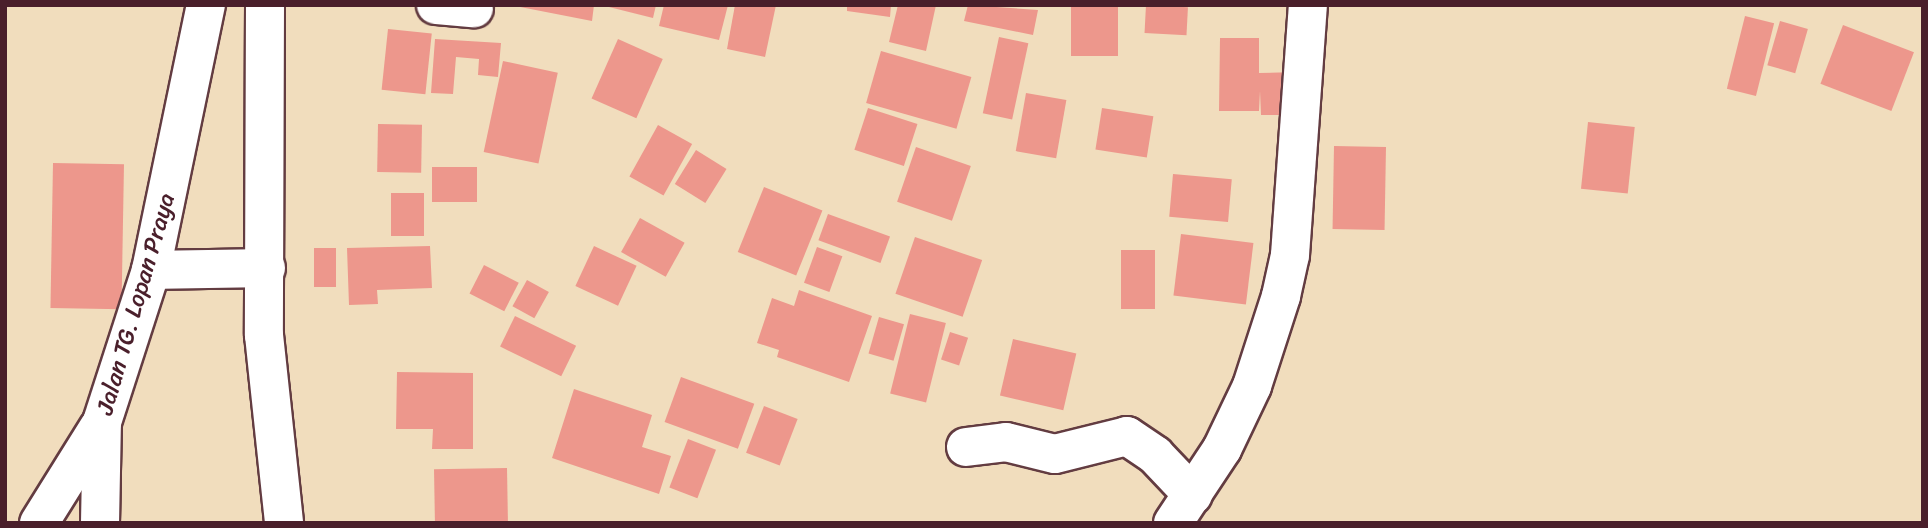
<!DOCTYPE html>
<html>
<head>
<meta charset="utf-8">
<style>
  body { margin:0 }
  #map { position:relative; width:1928px; height:528px; overflow:hidden; background:#f1ddbd; font-family:Sriracha,sans-serif }
  div>[style] { position:absolute }
  .building>* { inset:0; background:#ed978c; transform-origin:0 0 }
  .roads { filter:drop-shadow(2px 0 #633c41) drop-shadow(-2px 0 #633c41) drop-shadow(0 2px #633c41) drop-shadow(0 -2px #633c41) }
  .minor>* { height:38px; margin:-19px; padding:0 19px; transform-origin:19px; border-radius:19px; background:#fff }
  .highway>* { height:38px; margin:-19px; padding:0 19px; transform-origin:19px; border-radius:19px; background:#fff }
  span { translate:-50% -50%; white-space:nowrap; text-align:center; line-height:1.15; -webkit-text-stroke:5px #fff; paint-order:stroke }
  .street-label { font-size:24px; color:#4a1f2b }
  .frame { position:absolute; inset:0; border:7px solid #4a1f2b; pointer-events:none }
</style>
</head>
<body>
<div id="map">
  <div class="building">
    <div style="clip-path:polygon(510px 5px,594px 5px,592px 21px)"></div>
    <div style="clip-path:polygon(601px 5px,656px 5px,653px 18px)"></div>
    <div style="clip-path:polygon(664px 5px,728px 5px,719px 40px,659px 26px)"></div>
    <div style="clip-path:polygon(735px 5px,776px 5px,765px 57px,727px 49px)"></div>
    <div style="clip-path:polygon(847px 5px,891px 5px,890px 17px,847px 11px)"></div>
    <div style="clip-path:polygon(898px 5px,936px 5px,926px 51px,889px 42px)"></div>
    <div style="clip-path:polygon(968px 5px,1038px 10px,1033px 35px,964px 21px)"></div>
    <div style="left:1071px;top:5px;width:47px;height:51px"></div>
    <div style="left:1146px;top:5px;width:42px;height:28px;rotate:3deg"></div>
    <div style="left:1745px;top:16px;width:30px;height:75px;rotate:14deg"></div>
    <div style="left:1780px;top:21px;width:29px;height:46px;rotate:16deg"></div>
    <div style="left:1843px;top:25px;width:76px;height:63px;rotate:21deg"></div>
    <div style="left:388px;top:29px;width:44px;height:61px;rotate:6deg"></div>
    <div style="left:999px;top:37px;width:30px;height:78px;rotate:12deg"></div>
    <div style="clip-path:polygon(1220px 38px,1259px 38px,1259px 73px,1299px 72px,1300px 115px,1261px 115px,1260px 91px,1259px 111px,1219px 111px)"></div>
    <div style="clip-path:polygon(435px 39px,501px 43px,498px 77px,478px 75px,479px 59px,456px 57px,453px 94px,431px 93px)"></div>
    <div style="left:618px;top:39px;width:49px;height:65px;rotate:24deg"></div>
    <div style="left:881px;top:51px;width:94px;height:54px;rotate:16deg"></div>
    <div style="left:503px;top:61px;width:56px;height:93px;rotate:12deg"></div>
    <div style="left:1026px;top:93px;width:41px;height:59px;rotate:10deg"></div>
    <div style="left:868px;top:108px;width:52px;height:44px;rotate:18deg"></div>
    <div style="left:1102px;top:108px;width:52px;height:42px;rotate:9deg"></div>
    <div style="left:1588px;top:122px;width:47px;height:67px;rotate:6deg"></div>
    <div style="left:378px;top:124px;width:44px;height:48px;rotate:1deg"></div>
    <div style="left:658px;top:125px;width:39px;height:59px;rotate:29deg"></div>
    <div style="left:1334px;top:146px;width:52px;height:83px;rotate:1deg"></div>
    <div style="left:916px;top:147px;width:58px;height:58px;rotate:19deg"></div>
    <div style="left:696px;top:150px;width:36px;height:40px;rotate:32deg"></div>
    <div style="left:53px;top:163px;width:71px;height:145px;rotate:1deg"></div>
    <div style="left:432px;top:167px;width:45px;height:35px"></div>
    <div style="left:1173px;top:174px;width:59px;height:43px;rotate:5deg"></div>
    <div style="left:764px;top:187px;width:63px;height:70px;rotate:22deg"></div>
    <div style="left:391px;top:193px;width:33px;height:43px"></div>
    <div style="left:828px;top:214px;width:66px;height:28px;rotate:20deg"></div>
    <div style="left:640px;top:218px;width:51px;height:39px;rotate:29deg"></div>
    <div style="left:1181px;top:234px;width:73px;height:62px;rotate:7deg"></div>
    <div style="left:915px;top:237px;width:71px;height:60px;rotate:19deg"></div>
    <div style="clip-path:polygon(430px 246px,432px 288px,377px 290px,378px 304px,349px 305px,347px 248px)"></div>
    <div style="left:594px;top:246px;width:47px;height:44px;rotate:25deg"></div>
    <div style="left:817px;top:247px;width:27px;height:38px;rotate:20deg"></div>
    <div style="left:314px;top:248px;width:22px;height:39px"></div>
    <div style="left:1121px;top:250px;width:34px;height:59px"></div>
    <div style="left:484px;top:265px;width:39px;height:32px;rotate:27deg"></div>
    <div style="left:527px;top:280px;width:25px;height:30px;rotate:29deg"></div>
    <div style="clip-path:polygon(799px 290px,872px 316px,849px 382px,777px 357px,779px 350px,757px 343px,772px 298px,794px 306px)"></div>
    <div style="left:910px;top:314px;width:37px;height:82px;rotate:14deg"></div>
    <div style="left:515px;top:316px;width:68px;height:34px;rotate:26deg"></div>
    <div style="left:879px;top:317px;width:26px;height:38px;rotate:16deg"></div>
    <div style="left:950px;top:332px;width:19px;height:29px;rotate:18deg"></div>
    <div style="left:1013px;top:339px;width:65px;height:58px;rotate:13deg"></div>
    <div style="clip-path:polygon(397px 372px,473px 373px,473px 449px,432px 449px,433px 429px,396px 429px)"></div>
    <div style="left:681px;top:377px;width:78px;height:48px;rotate:20deg"></div>
    <div style="clip-path:polygon(574px 389px,652px 415px,642px 447px,671px 456px,659px 494px,552px 458px)"></div>
    <div style="left:764px;top:406px;width:36px;height:50px;rotate:21deg"></div>
    <div style="left:688px;top:439px;width:30px;height:52px;rotate:21deg"></div>
    <div style="left:507px;top:468px;width:55px;height:73px;rotate:89deg"></div>
  </div>
  <div class="roads">
    <div class="minor">
      <div style="left:436px;top:5px;width:38px;rotate:5deg"></div>
      <div style="left:966px;top:447px;width:40px;rotate:-7.1deg"></div>
      <div style="left:1006px;top:442px;width:50px;rotate:13.8deg"></div>
      <div style="left:1055px;top:454px;width:74px;rotate:-14deg"></div>
      <div style="left:1127px;top:436px;width:34px;rotate:34deg"></div>
      <div style="left:1155px;top:455px;width:55px;rotate:46.5deg"></div>
      <div style="left:1173px;top:523px;width:89px;rotate:-56.5deg"></div>
      <div style="left:1222px;top:449px;width:70px;rotate:-64.5deg"></div>
      <div style="left:1252px;top:386px;width:95px;rotate:-72.1deg"></div>
      <div style="left:1281px;top:296px;width:42px;rotate:-77.6deg"></div>
      <div style="left:1290px;top:255px;width:251px;rotate:-85.9deg"></div>
    </div>
    <div class="highway">
      <div style="left:265px;top:5px;width:330px;rotate:90.2deg"></div>
      <div style="left:264px;top:335px;width:189px;rotate:83.9deg"></div>
      <div style="left:151px;top:270px;width:115px;rotate:-1deg"></div>
      <div style="left:39px;top:523px;width:113px;rotate:-58deg"></div>
      <div style="left:100px;top:523px;width:101px;rotate:-88.9deg"></div>
      <div style="left:102px;top:422px;width:160px;rotate:-72.1deg"></div>
      <div style="left:151px;top:270px;width:271px;rotate:-78.3deg"></div>
    </div>
  </div>
  <div class="street-label">
    <span style="left:136px;top:304px;rotate:-74deg">Jalan TG. Lopan Praya</span>
  </div>
  <div class="frame"></div>
</div>
</body>
</html>
